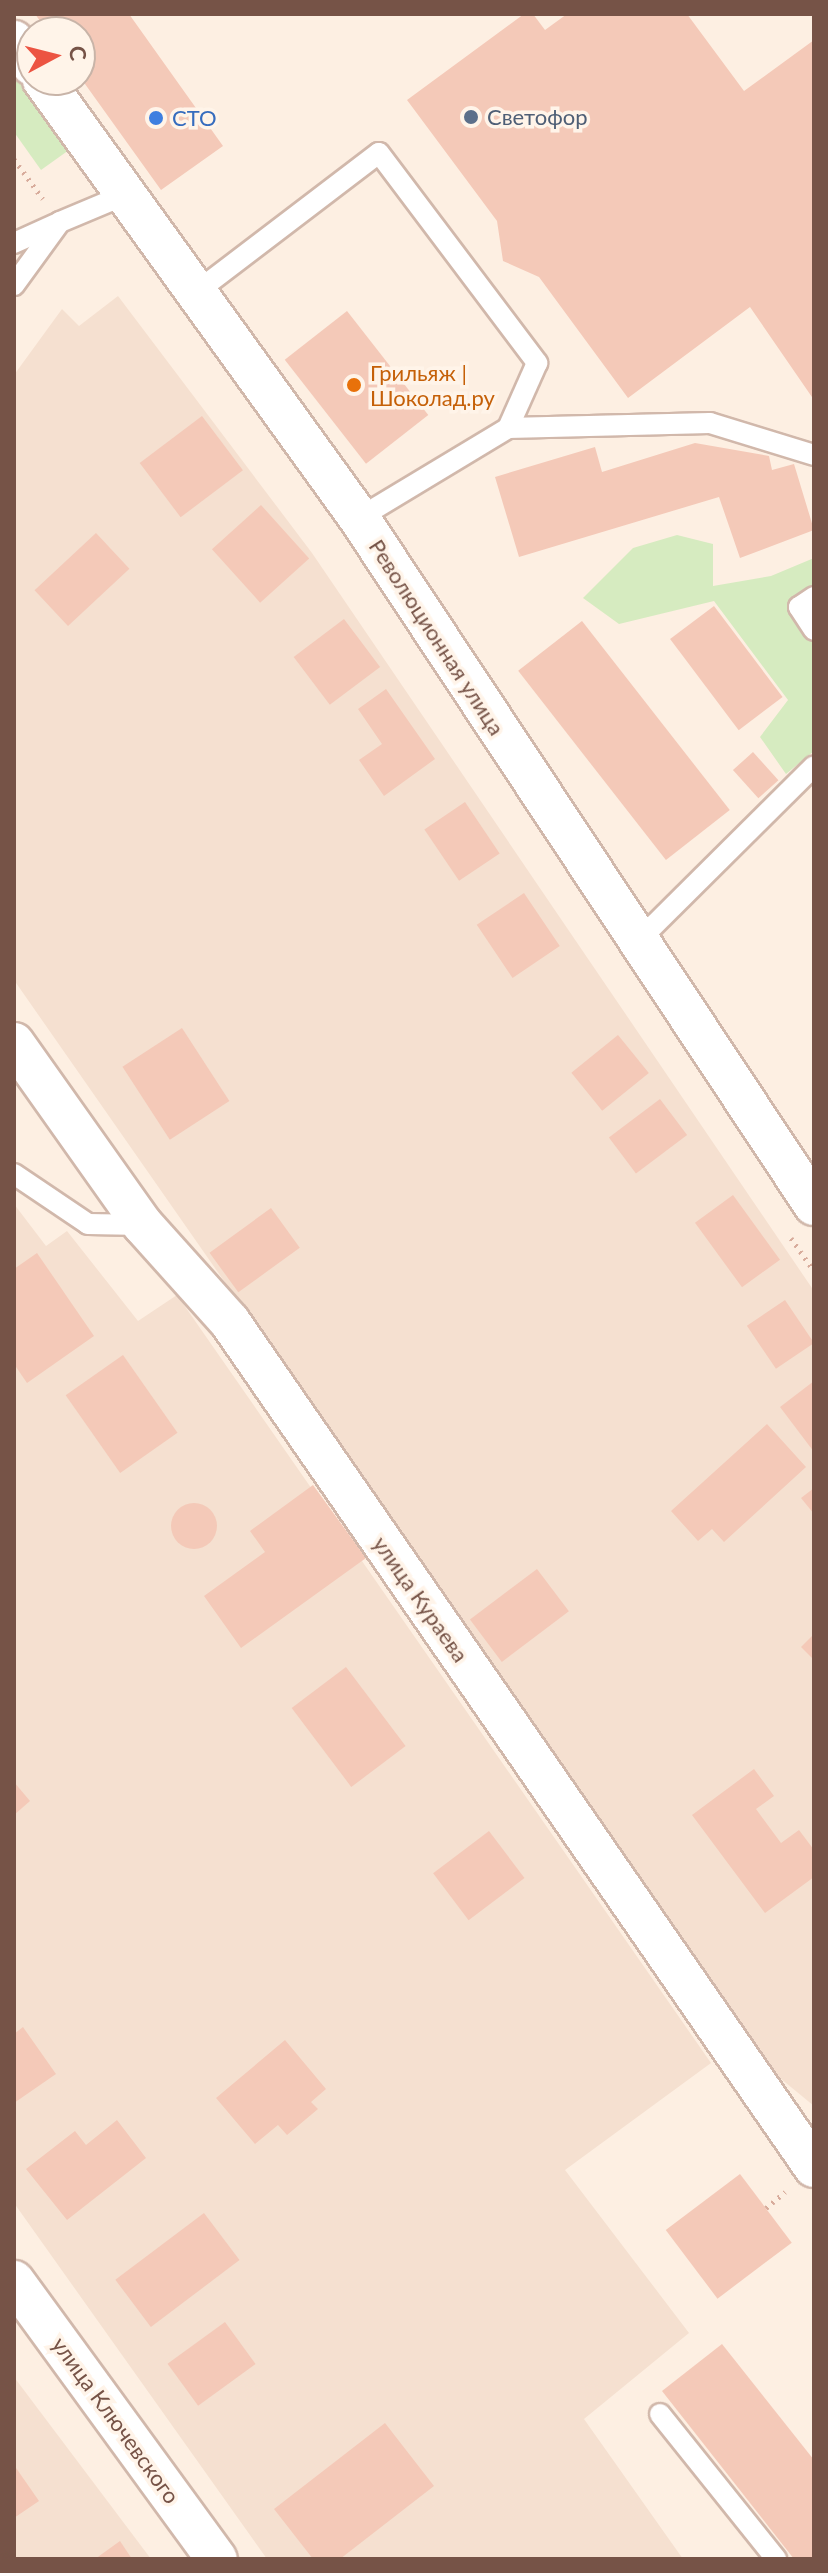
<!DOCTYPE html>
<html>
<head>
<meta charset="utf-8">
<style>
  body { margin:0 }
  #map { position:relative; width:828px; height:2573px; overflow:hidden; background:#fdefe2; font-family:Lato,sans-serif }
  div>[style] { position:absolute }
  .residential>* { inset:0; background:#f5e0d0 }
  .green>* { inset:0; background:#d6ebc0 }
  .building>* { inset:0; background:#f4c9b8; transform-origin:0 0 }
  .round { border-radius:50% }
  .path>* { height:5px; margin-top:-2.5px; transform-origin:0; background:repeating-linear-gradient(90deg,#d8ac9c 0 2px,transparent 0 8px) }
  .roads { filter:drop-shadow(2px 0 #d1b8ab) drop-shadow(-2px 0 #d1b8ab) drop-shadow(0 2px #d1b8ab) drop-shadow(0 -2px #d1b8ab) }
  .service>* { height:20px; margin:-10px; padding:0 10px; transform-origin:10px; border-radius:10px; background:#fff }
  .minor>* { height:40px; margin:-20px; padding:0 20px; transform-origin:20px; border-radius:20px; background:#fff }
  .dots>* { width:22px; height:22px; translate:-50% -50%; box-sizing:border-box; border:4px solid #fff4e9; border-radius:50% }
  span { translate:-50% -50%; white-space:nowrap; text-align:center; line-height:1.15; -webkit-text-stroke:7px #fff4e9; paint-order:stroke }
  .service-label { font-size:22px; color:#4e5e75 }
  .left { translate:0 -50%; text-align:left }
  .shop-label { font-size:22px; color:#366cbe }
  .food-label { font-size:22px; color:#c56008 }
  .street-label { font-size:22px; color:#765347 }
  .frame { position:absolute; inset:0; border:16px solid #765347; pointer-events:none }
  .north { position:absolute; left:16px; top:16px; width:80px; height:80px; box-sizing:border-box; background:#fff4e9; border:2px solid #c8b4a8; border-radius:50%; rotate:83deg; font-size:22px; font-weight:700; line-height:32px; text-align:center; color:#765347 }
  .north::after { content:''; display:block; margin:auto; width:28px; height:36px; background:#ec5442; clip-path:polygon(50% 0,100% 100%,50% 72%,0 100%) }
</style>
</head>
<body>
<div id="map">
  <div class="residential">
    <div style="clip-path:polygon(118px 296px,312px 553px,814px 1291px,814px 2106px,780px 2078px,14px 980px,14px 375px,62px 309px,79px 326px)"></div>
    <div style="clip-path:polygon(14px 1204px,46px 1246px,67px 1231px,138px 1321px,177px 1295px,711px 2063px,565px 2170px,689px 2333px,584px 2419px,683px 2559px,267px 2559px,14px 2203px)"></div>
    <div style="clip-path:polygon(14px 2377px,151px 2559px,14px 2559px)"></div>
  </div>
  <div class="green">
    <div style="clip-path:polygon(14px 74px,69px 150px,41px 170px,14px 132px)"></div>
    <div style="clip-path:polygon(677px 535px,713px 544px,713px 586px,771px 576px,814px 558px,814px 751px,786px 774px,760px 737px,788px 700px,714px 601px,619px 624px,583px 598px,633px 548px)"></div>
  </div>
  <div class="building">
    <div style="clip-path:polygon(35px 14px,129px 14px,223px 146px,161px 190px,80px 77px,80px 32px,48px 32px)"></div>
    <div style="clip-path:polygon(524px 14px,533px 14px,545px 30px,567px 14px,687px 14px,744px 91px,814px 40px,814px 400px,750px 307px,628px 398px,539px 277px,503px 261px,497px 221px,407px 100px)"></div>
    <div style="left:347px;top:311px;width:132px;height:79px;rotate:52deg"></div>
    <div style="left:202px;top:416px;width:68px;height:78px;rotate:53deg"></div>
    <div style="clip-path:polygon(695px 443px,769px 456px,772px 470px,794px 464px,814px 530px,740px 558px,719px 497px,519px 557px,495px 477px,595px 447px,602px 472px)"></div>
    <div style="left:261px;top:505px;width:72px;height:66px;rotate:48deg"></div>
    <div style="left:96px;top:533px;width:49px;height:84px;rotate:47deg"></div>
    <div style="left:714px;top:606px;width:114px;height:55px;rotate:53deg"></div>
    <div style="left:344px;top:619px;width:60px;height:63px;rotate:53deg"></div>
    <div style="left:582px;top:621px;width:240px;height:81px;rotate:52deg"></div>
    <div style="clip-path:polygon(386px 689px,435px 759px,384px 796px,359px 760px,382px 744px,358px 709px)"></div>
    <div style="left:753px;top:752px;width:38px;height:27px;rotate:48deg"></div>
    <div style="left:465px;top:802px;width:62px;height:49px;rotate:56deg"></div>
    <div style="left:524px;top:893px;width:64px;height:57px;rotate:56deg"></div>
    <div style="left:182px;top:1028px;width:87px;height:71px;rotate:57deg"></div>
    <div style="left:618px;top:1035px;width:49px;height:60px;rotate:51deg"></div>
    <div style="left:660px;top:1099px;width:45px;height:64px;rotate:53deg"></div>
    <div style="left:733px;top:1195px;width:80px;height:47px;rotate:54deg"></div>
    <div style="left:271px;top:1208px;width:49px;height:76px;rotate:54deg"></div>
    <div style="clip-path:polygon(37px 1253px,94px 1336px,27px 1383px,14px 1364px,14px 1269px)"></div>
    <div style="left:785px;top:1300px;width:52px;height:46px;rotate:56deg"></div>
    <div style="left:123px;top:1355px;width:95px;height:70px;rotate:55deg"></div>
    <div style="clip-path:polygon(814px 1381px,814px 1452px,780px 1407px)"></div>
    <div style="clip-path:polygon(767px 1424px,806px 1467px,724px 1542px,712px 1529px,698px 1541px,671px 1511px)"></div>
    <div style="clip-path:polygon(313px 1485px,366px 1558px,241px 1648px,204px 1596px,265px 1552px,250px 1531px)"></div>
    <div style="clip-path:polygon(814px 1488px,814px 1514px,801px 1498px)"></div>
    <div class="round" style="left:171px;top:1503px;width:46px;height:46px"></div>
    <div style="left:537px;top:1569px;width:53px;height:84px;rotate:53deg"></div>
    <div style="clip-path:polygon(814px 1634px,814px 1660px,801px 1647px)"></div>
    <div style="left:346px;top:1667px;width:99px;height:68px;rotate:53deg"></div>
    <div style="clip-path:polygon(754px 1769px,774px 1796px,756px 1809px,781px 1843px,799px 1830px,814px 1850px,814px 1877px,765px 1913px,692px 1815px)"></div>
    <div style="clip-path:polygon(14px 1782px,30px 1801px,14px 1815px)"></div>
    <div style="left:489px;top:1831px;width:59px;height:70px;rotate:53deg"></div>
    <div style="clip-path:polygon(23px 2027px,56px 2074px,14px 2103px,14px 2034px)"></div>
    <div style="clip-path:polygon(285px 2040px,326px 2089px,311px 2102px,318px 2109px,287px 2135px,278px 2125px,255px 2144px,216px 2098px)"></div>
    <div style="clip-path:polygon(117px 2120px,146px 2158px,67px 2220px,26px 2169px,75px 2131px,86px 2145px)"></div>
    <div style="left:740px;top:2174px;width:86px;height:93px;rotate:53deg"></div>
    <div style="left:204px;top:2213px;width:59px;height:111px;rotate:53deg"></div>
    <div style="left:225px;top:2322px;width:52px;height:71px;rotate:54deg"></div>
    <div style="clip-path:polygon(722px 2344px,814px 2460px,814px 2559px,794px 2559px,662px 2391px)"></div>
    <div style="clip-path:polygon(385px 2423px,434px 2486px,340px 2559px,313px 2559px,274px 2509px)"></div>
    <div style="clip-path:polygon(14px 2465px,39px 2501px,14px 2518px)"></div>
    <div style="clip-path:polygon(120px 2541px,132px 2559px,95px 2559px)"></div>
  </div>
  <div class="path">
    <div style="left:14px;top:159px;width:49px;rotate:54.1deg"></div>
    <div style="left:791px;top:1238px;width:40px;rotate:55.1deg"></div>
    <div style="left:766px;top:2208px;width:25px;rotate:-40deg"></div>
  </div>
  <div class="roads">
    <div class="service">
      <div style="left:14px;top:243px;width:46px;rotate:-24.3deg"></div>
      <div style="left:14px;top:285px;width:78px;rotate:-53.9deg"></div>
      <div style="left:60px;top:222px;width:73px;rotate:-22.7deg"></div>
      <div style="left:199px;top:290px;width:226px;rotate:-37.3deg"></div>
      <div style="left:379px;top:153px;width:263px;rotate:53deg"></div>
      <div style="left:537px;top:363px;width:71px;rotate:114deg"></div>
      <div style="left:359px;top:518px;width:174px;rotate:-31.1deg"></div>
      <div style="left:508px;top:428px;width:202px;rotate:-1.4deg"></div>
      <div style="left:710px;top:423px;width:109px;rotate:17.1deg"></div>
      <div style="left:814px;top:597px;width:18px;rotate:146deg"></div>
      <div style="left:799px;top:607px;width:27px;rotate:57deg"></div>
      <div style="left:635px;top:944px;width:252px;rotate:-44.8deg"></div>
      <div style="left:14px;top:1174px;width:89px;rotate:34deg"></div>
      <div style="left:88px;top:1224px;width:55px;rotate:1deg"></div>
      <div style="left:660px;top:2414px;width:186px;rotate:51.3deg"></div>
    </div>
    <div class="minor">
      <div style="left:14px;top:41px;width:30px;rotate:53deg"></div>
      <div style="left:43px;top:80px;width:540px;rotate:54.19deg"></div>
      <div style="left:359px;top:518px;width:824px;rotate:56.48deg"></div>
      <div style="left:14px;top:1043px;width:223px;rotate:54.7deg"></div>
      <div style="left:143px;top:1225px;width:130px;rotate:48.1deg"></div>
      <div style="left:230px;top:1322px;width:1027px;rotate:55.35deg"></div>
      <div style="left:14px;top:2281px;width:344px;rotate:53.9deg"></div>
    </div>
  </div>
  <div class="dots">
    <div style="left:471px;top:117px;background:#5c6f8a"></div>
    <div style="left:156px;top:118px;background:#3f7fe0"></div>
    <div style="left:354px;top:385px;background:#e8710a"></div>
  </div>
  <div class="service-label">
    <span class="left" style="left:487px;top:117px">Светофор</span>
  </div>
  <div class="shop-label">
    <span class="left" style="left:172px;top:118px">СТО</span>
  </div>
  <div class="food-label">
    <span class="left" style="left:370px;top:385px">Грильяж |<br>Шоколад.ру</span>
  </div>
  <div class="street-label">
    <span style="left:437px;top:637px;rotate:57deg">Революционная улица</span>
    <span style="left:421px;top:1599px;rotate:55deg">улица Кураева</span>
    <span style="left:116px;top:2420px;rotate:54deg">улица Ключевского</span>
  </div>
  <div class="frame"></div>
  <div class="north">С</div>
</div>
</body>
</html>
